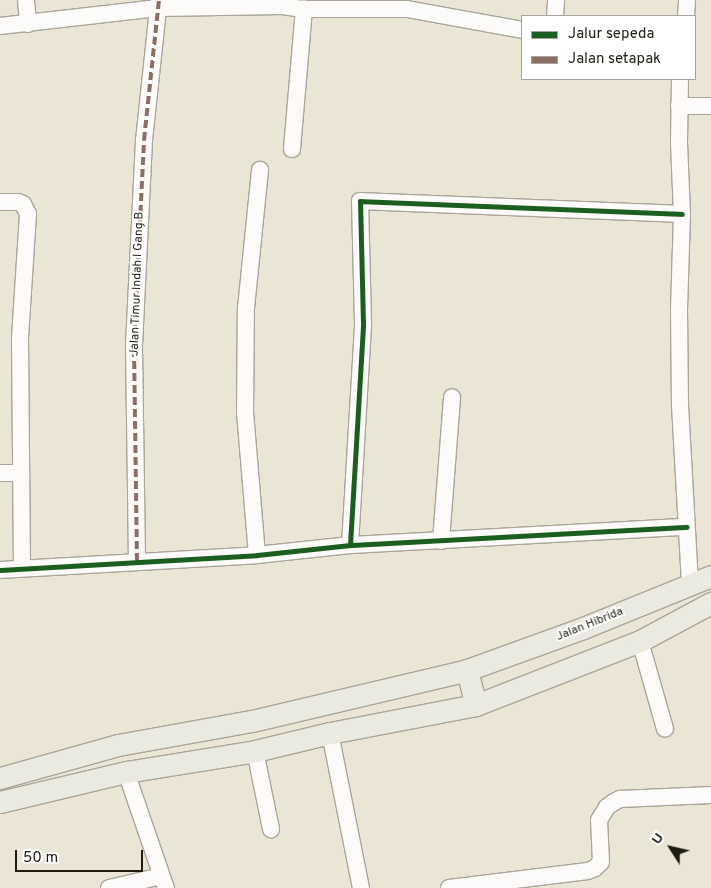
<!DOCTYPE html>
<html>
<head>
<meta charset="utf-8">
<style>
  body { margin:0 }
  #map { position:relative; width:711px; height:888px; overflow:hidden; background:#ebe5d6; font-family:Overpass,sans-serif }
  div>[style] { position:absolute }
  .roads { filter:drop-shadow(1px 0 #a9a59a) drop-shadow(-1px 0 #a9a59a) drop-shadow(0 1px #a9a59a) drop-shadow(0 -1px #a9a59a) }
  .minor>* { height:16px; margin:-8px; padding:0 8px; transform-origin:8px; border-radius:8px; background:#fcfbf9 }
  .major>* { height:21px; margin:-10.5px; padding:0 10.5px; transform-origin:10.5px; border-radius:10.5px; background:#eaeae0 }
  .quiet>* { height:4px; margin-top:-2px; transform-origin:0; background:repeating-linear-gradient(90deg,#8d6e63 0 8px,transparent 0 12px) }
  .cycleway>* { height:5px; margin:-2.5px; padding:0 2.5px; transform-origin:2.5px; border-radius:2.5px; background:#1b5e20 }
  span { translate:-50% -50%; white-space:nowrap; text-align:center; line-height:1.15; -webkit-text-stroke:4px #fff; paint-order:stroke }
  .street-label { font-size:12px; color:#1e1b11 }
  .legend { position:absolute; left:521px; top:15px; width:175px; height:65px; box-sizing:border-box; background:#fff; border:1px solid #a5a4a0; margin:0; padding:6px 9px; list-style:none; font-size:15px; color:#1e1b11 }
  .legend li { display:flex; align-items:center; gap:10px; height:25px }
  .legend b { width:25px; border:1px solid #a5a4a0 }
  .north { position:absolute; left:646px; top:823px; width:50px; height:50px; -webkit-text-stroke:4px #fff; paint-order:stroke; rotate:305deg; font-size:14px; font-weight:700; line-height:20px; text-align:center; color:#1e1b11 }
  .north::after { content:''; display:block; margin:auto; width:18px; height:22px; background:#1e1b11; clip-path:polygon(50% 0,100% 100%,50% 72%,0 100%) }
  .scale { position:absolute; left:15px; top:850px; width:128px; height:22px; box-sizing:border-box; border:2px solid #1e1b11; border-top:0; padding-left:6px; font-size:15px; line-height:18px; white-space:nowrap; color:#1e1b11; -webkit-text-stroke:4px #fff; paint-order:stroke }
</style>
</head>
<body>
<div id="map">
  <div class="roads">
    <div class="minor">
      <div style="left:26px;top:0;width:24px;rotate:85deg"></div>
      <div style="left:555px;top:16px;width:16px;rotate:-86deg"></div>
      <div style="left:686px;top:16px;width:16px;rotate:-86deg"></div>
      <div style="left:0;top:26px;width:159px;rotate:-6.5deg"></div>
      <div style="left:158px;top:8px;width:124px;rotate:-0.9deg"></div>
      <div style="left:282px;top:6px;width:22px;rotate:8deg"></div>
      <div style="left:304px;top:9px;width:103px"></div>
      <div style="left:407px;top:9px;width:117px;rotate:10.3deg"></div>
      <div style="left:680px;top:79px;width:64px;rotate:90.9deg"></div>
      <div style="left:679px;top:143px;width:71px;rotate:87.6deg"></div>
      <div style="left:682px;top:214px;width:96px;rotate:91.8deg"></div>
      <div style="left:679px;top:310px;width:95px;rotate:89.4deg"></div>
      <div style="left:680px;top:405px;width:181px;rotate:86.8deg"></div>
      <div style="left:679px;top:106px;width:32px"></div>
      <div style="left:292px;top:149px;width:141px;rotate:-85.1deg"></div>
      <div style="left:0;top:202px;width:18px"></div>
      <div style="left:18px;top:202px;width:5px;rotate:22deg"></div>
      <div style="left:23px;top:204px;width:11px;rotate:63deg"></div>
      <div style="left:28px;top:214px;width:125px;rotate:93.7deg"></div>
      <div style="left:20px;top:339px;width:229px;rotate:89.5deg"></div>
      <div style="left:0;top:473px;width:20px"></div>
      <div style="left:441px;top:541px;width:144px;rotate:-85.6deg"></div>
      <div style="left:350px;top:545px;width:222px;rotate:-86.6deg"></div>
      <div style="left:363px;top:323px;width:122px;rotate:-91.4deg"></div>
      <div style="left:360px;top:201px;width:322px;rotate:2.3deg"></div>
      <div style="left:257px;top:555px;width:143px;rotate:-94.8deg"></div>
      <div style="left:245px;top:413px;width:105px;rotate:-89.5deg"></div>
      <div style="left:246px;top:308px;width:139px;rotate:-84.2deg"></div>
      <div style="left:137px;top:561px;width:216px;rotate:-90.8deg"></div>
      <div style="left:134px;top:345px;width:205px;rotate:-87.2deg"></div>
      <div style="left:144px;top:140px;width:141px;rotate:-83.9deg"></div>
      <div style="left:0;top:570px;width:257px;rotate:-3.3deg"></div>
      <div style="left:257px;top:555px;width:94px;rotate:-6.1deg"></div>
      <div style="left:350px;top:545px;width:337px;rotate:-3.1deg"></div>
      <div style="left:640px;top:641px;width:91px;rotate:74.1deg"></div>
      <div style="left:330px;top:733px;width:158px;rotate:78.7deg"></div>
      <div style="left:255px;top:751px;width:80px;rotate:78.4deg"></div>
      <div style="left:126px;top:772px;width:123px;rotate:71deg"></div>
      <div style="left:109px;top:888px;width:54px;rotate:-12.8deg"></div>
      <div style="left:449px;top:888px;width:140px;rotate:-7deg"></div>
      <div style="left:588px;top:871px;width:8px;rotate:-23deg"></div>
      <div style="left:595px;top:868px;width:8px;rotate:-45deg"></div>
      <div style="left:601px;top:862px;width:42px;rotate:-92.7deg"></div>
      <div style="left:599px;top:820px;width:15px;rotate:-58deg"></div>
      <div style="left:607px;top:807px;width:9px;rotate:-36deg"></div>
      <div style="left:614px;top:802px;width:7px;rotate:-27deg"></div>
      <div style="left:620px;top:799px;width:91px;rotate:-2.5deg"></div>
    </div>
    <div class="major">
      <div style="left:467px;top:670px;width:36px;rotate:76deg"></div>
      <div style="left:0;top:778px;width:123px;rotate:-15.6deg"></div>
      <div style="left:118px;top:745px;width:136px;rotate:-10.2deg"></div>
      <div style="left:252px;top:721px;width:221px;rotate:-13.3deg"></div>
      <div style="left:467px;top:670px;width:123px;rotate:-19.9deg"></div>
      <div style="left:583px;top:628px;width:138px;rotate:-22.1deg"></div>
      <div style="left:0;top:802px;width:130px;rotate:-13.4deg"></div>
      <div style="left:126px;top:772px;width:131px;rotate:-9.2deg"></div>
      <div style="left:255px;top:751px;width:77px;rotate:-13.5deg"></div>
      <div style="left:330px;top:733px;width:149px;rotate:-10.9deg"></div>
      <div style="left:476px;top:705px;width:176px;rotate:-21.3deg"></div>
      <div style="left:640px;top:641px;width:81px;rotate:-28.2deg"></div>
    </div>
  </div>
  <div class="quiet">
    <div style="left:137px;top:561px;width:216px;rotate:-90.8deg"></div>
    <div style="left:134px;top:345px;width:205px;rotate:-87.2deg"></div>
    <div style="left:144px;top:140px;width:141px;rotate:-83.9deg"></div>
  </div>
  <div class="cycleway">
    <div style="left:350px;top:545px;width:222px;rotate:-86.6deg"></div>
    <div style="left:363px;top:323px;width:122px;rotate:-91.4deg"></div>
    <div style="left:360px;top:201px;width:322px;rotate:2.3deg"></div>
    <div style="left:0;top:570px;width:257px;rotate:-3.3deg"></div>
    <div style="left:257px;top:555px;width:94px;rotate:-6.1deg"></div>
    <div style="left:350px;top:545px;width:337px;rotate:-3.1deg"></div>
  </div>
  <div class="street-label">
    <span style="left:138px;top:284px;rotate:-88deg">Jalan Timur Indah I Gang B</span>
    <span style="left:590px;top:625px;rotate:-22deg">Jalan Hibrida</span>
  </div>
  <ul class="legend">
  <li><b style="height:6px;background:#1b5e20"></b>Jalur sepeda</li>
  <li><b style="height:6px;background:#8d6e63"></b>Jalan setapak</li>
  </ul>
  <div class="north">U</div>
  <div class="scale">50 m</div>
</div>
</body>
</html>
